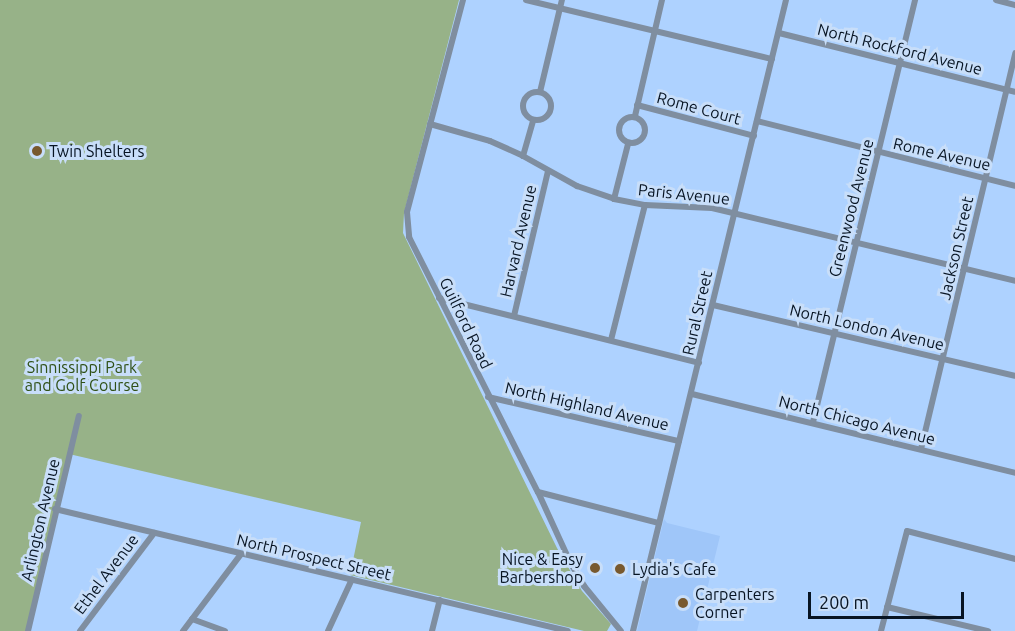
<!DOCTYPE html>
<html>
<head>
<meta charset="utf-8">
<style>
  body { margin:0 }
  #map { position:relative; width:1015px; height:631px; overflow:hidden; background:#aed2ff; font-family:Ubuntu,sans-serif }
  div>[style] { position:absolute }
  .built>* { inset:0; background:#9fc6f9 }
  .green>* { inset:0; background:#97b288 }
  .minor>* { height:6px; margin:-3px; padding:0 3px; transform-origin:3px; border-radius:3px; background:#7f8ea0 }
  .minor>.ring { margin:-3px; padding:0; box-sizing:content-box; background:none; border:6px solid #7f8ea0; border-radius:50% }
  .dots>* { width:16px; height:16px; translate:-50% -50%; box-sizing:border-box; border:3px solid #c8def9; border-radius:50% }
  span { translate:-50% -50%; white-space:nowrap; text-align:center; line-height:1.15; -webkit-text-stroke:6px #c8def9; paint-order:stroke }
  .street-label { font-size:16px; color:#071423 }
  .poi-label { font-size:16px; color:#071423 }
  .left { translate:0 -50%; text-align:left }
  .right { translate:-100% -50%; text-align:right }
  .park-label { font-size:16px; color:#305117 }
  .scale { position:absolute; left:808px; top:592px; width:156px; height:27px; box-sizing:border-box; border:3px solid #071423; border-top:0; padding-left:8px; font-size:18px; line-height:21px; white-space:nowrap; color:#071423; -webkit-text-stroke:4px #c8def9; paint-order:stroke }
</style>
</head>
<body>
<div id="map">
  <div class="built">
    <div style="clip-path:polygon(664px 519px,667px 523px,720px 536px,697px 631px,637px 631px)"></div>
  </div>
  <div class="green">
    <div style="clip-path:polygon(0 0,459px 0,404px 213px,403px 233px,557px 548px,582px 591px,611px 624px,607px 631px,584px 631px,350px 575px,361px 522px,69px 454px,28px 631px,0 631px)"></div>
  </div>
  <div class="minor">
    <div style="left:463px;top:0;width:219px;rotate:104.8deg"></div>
    <div style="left:407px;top:212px;width:25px;rotate:85deg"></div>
    <div style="left:409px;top:237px;width:286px;rotate:63.2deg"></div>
    <div style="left:538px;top:492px;width:79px;rotate:65.4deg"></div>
    <div style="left:571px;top:564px;width:26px;rotate:59deg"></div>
    <div style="left:584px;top:586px;width:58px;rotate:50.6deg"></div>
    <div style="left:526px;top:0;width:253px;rotate:13.5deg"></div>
    <div style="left:996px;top:0;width:20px;rotate:15deg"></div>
    <div style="left:779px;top:33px;width:243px;rotate:14deg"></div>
    <div style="left:540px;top:92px;width:95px;rotate:-76.6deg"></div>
    <div class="ring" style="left:523px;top:92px;width:22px;height:22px"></div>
    <div style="left:637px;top:105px;width:121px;rotate:14.8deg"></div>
    <div style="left:635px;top:116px;width:119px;rotate:-76.9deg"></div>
    <div class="ring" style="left:619px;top:117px;width:20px;height:20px"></div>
    <div style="left:757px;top:121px;width:266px;rotate:14.1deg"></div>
    <div style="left:430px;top:124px;width:62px;rotate:15.8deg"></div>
    <div style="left:490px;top:141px;width:36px;rotate:24deg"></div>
    <div style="left:523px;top:156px;width:62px;rotate:29.1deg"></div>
    <div style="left:577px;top:186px;width:39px;rotate:19deg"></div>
    <div style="left:614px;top:199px;width:32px;rotate:11deg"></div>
    <div style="left:645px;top:205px;width:67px;rotate:2.6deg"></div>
    <div style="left:712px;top:208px;width:312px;rotate:13.5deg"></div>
    <div style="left:523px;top:156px;width:37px;rotate:-74deg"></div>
    <div style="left:614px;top:199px;width:57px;rotate:-75.7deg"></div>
    <div style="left:439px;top:298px;width:268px;rotate:14deg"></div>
    <div style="left:713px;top:305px;width:310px;rotate:13.2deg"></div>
    <div style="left:514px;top:316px;width:149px;rotate:-76.8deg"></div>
    <div style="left:611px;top:340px;width:139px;rotate:-75.9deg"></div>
    <div style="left:692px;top:394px;width:333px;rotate:13.7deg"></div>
    <div style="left:488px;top:397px;width:196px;rotate:13deg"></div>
    <div style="left:813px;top:422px;width:434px;rotate:-76.4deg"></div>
    <div style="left:921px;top:449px;width:407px;rotate:-76.6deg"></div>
    <div style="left:538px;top:492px;width:125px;rotate:14.4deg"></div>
    <div style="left:55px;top:509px;width:527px;rotate:13.38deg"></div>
    <div style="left:887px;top:607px;width:104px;rotate:13.4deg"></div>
    <div style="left:192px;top:619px;width:35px;rotate:20deg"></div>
    <div style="left:28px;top:631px;width:221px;rotate:-76.7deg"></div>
    <div style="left:80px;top:631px;width:123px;rotate:-52.9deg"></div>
    <div style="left:183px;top:631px;width:96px;rotate:-53deg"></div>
    <div style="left:328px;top:631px;width:57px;rotate:-65.2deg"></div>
    <div style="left:432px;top:631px;width:32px;rotate:-76deg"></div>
    <div style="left:633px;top:631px;width:649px;rotate:-76.37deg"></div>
    <div style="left:881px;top:631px;width:103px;rotate:-75.4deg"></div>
    <div style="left:907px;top:531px;width:112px;rotate:14.5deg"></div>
  </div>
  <div class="dots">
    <div style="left:37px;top:151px;background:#78592e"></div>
    <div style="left:595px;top:568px;background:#78592e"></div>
    <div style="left:620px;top:569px;background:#78592e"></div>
    <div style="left:683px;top:603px;background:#78592e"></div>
  </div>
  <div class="street-label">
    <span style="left:900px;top:49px;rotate:14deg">North Rockford Avenue</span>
    <span style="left:699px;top:108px;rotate:15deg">Rome Court</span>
    <span style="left:942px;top:154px;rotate:13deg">Rome Avenue</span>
    <span style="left:684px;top:194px;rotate:6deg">Paris Avenue</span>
    <span style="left:851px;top:208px;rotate:-76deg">Greenwood Avenue</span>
    <span style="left:518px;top:241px;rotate:-77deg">Harvard Avenue</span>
    <span style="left:956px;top:248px;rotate:-77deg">Jackson Street</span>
    <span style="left:697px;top:313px;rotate:-77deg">Rural Street</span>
    <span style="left:466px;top:323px;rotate:64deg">Guilford Road</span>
    <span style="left:867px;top:327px;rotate:13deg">North London Avenue</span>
    <span style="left:587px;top:406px;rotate:13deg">North Highland Avenue</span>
    <span style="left:857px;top:420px;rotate:14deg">North Chicago Avenue</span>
    <span style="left:40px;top:520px;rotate:-77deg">Arlington Avenue</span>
    <span style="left:314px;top:557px;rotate:13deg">North Prospect Street</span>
    <span style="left:106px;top:574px;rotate:-53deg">Ethel Avenue</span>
  </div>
  <div class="poi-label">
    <span class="left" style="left:49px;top:151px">Twin Shelters</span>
    <span class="right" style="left:583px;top:568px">Nice &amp; Easy<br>Barbershop</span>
    <span class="left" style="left:632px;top:569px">Lydia's Cafe</span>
    <span class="left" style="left:695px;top:603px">Carpenters<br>Corner</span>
  </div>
  <div class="park-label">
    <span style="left:82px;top:376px">Sinnissippi Park<br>and Golf Course</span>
  </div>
  <div class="scale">200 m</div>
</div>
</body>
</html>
